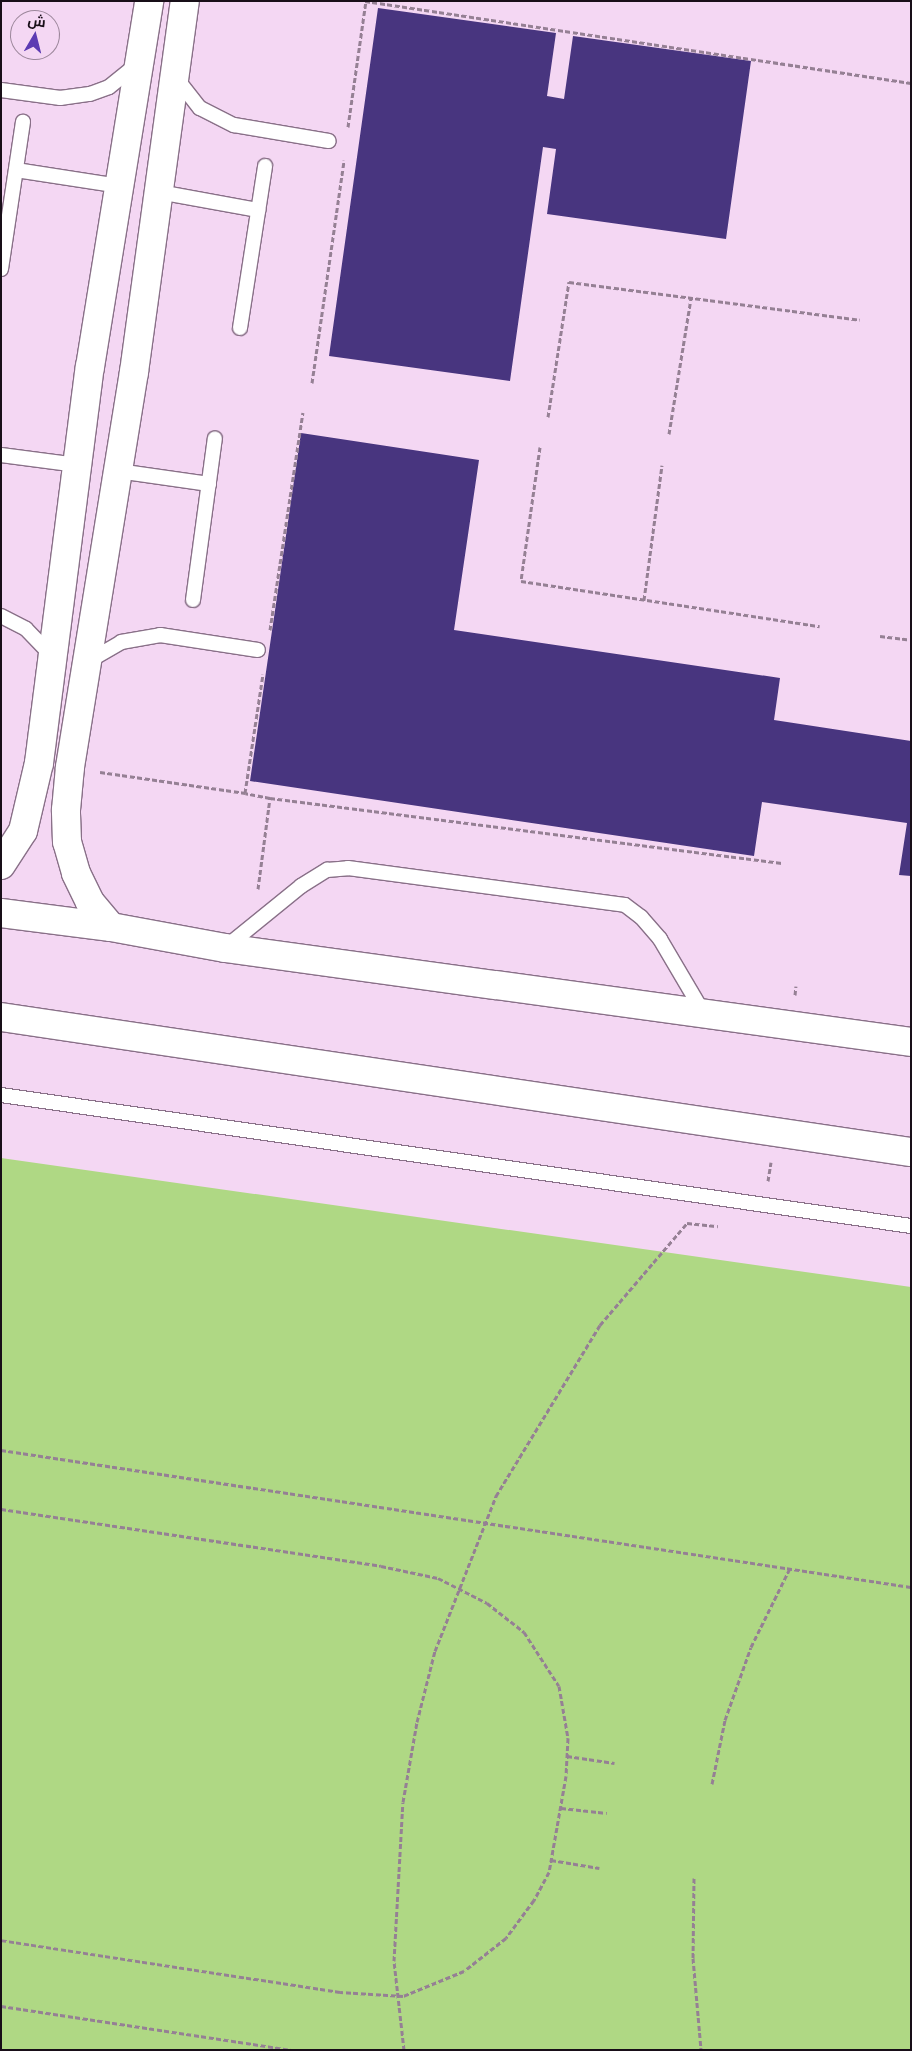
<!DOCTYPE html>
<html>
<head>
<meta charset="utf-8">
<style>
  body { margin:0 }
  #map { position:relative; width:912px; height:2051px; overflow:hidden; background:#f4d7f3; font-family:Roboto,Cairo,sans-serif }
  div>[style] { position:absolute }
  .green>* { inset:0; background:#afd884 }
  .building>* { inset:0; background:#48357f }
  .path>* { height:3px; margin-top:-1.5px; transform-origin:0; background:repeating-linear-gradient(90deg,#958094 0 5px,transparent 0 7.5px) }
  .roads { filter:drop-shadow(1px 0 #897088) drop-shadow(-1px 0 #897088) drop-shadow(0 1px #897088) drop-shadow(0 -1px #897088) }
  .service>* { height:14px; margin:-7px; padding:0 7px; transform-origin:7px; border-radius:7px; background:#fff }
  .minor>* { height:28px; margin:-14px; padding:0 14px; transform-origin:14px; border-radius:14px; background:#fff }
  span { translate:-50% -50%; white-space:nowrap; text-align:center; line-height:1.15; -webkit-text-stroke:5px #f4d7f3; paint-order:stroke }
  .frame { position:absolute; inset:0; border:2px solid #180e18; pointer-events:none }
  .north { position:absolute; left:10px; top:10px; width:50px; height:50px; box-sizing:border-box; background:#f4d7f3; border:1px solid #9c879b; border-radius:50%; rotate:8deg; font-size:14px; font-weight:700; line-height:20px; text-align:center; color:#180e18 }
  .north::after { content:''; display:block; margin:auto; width:18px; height:22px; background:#5c3bb3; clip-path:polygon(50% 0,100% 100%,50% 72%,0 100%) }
</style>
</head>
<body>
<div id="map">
  <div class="green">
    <div style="clip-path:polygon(1px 1158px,911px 1287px,911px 2050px,1px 2050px)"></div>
  </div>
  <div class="building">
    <div style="clip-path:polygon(378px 8px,556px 33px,547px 96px,564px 99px,573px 36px,751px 61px,726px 239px,547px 214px,556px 149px,543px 147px,510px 381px,329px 356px)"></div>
    <div style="clip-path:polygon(301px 433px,479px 460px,454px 630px,780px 678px,774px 720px,911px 741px,911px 876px,899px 875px,907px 823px,762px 802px,754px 856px,250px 781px)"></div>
  </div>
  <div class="path">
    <div style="left:365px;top:1px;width:552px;rotate:8.54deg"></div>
    <div style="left:348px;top:127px;width:127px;rotate:-81.9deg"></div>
    <div style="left:312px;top:383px;width:225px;rotate:-81.8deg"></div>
    <div style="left:548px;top:417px;width:137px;rotate:-81.2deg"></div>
    <div style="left:569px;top:282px;width:293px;rotate:7.4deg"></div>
    <div style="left:669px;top:434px;width:138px;rotate:-80.8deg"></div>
    <div style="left:540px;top:447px;width:135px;rotate:98.1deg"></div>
    <div style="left:521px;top:581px;width:302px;rotate:8.6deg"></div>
    <div style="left:644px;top:600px;width:136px;rotate:-82.4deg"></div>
    <div style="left:270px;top:630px;width:220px;rotate:-81.4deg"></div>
    <div style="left:880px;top:636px;width:31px;rotate:7deg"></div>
    <div style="left:100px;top:772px;width:147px;rotate:8.2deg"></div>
    <div style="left:270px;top:798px;width:516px;rotate:7.24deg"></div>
    <div style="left:258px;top:889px;width:92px;rotate:-82.5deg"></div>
    <div style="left:270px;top:798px;width:25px;rotate:-169deg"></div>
    <div style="left:245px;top:793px;width:120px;rotate:-81.4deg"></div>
    <div style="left:795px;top:995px;width:9px;rotate:-84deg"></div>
    <div style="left:768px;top:1181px;width:19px;rotate:-81deg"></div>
    <div style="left:1px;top:1450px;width:920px;rotate:8.56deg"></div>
    <div style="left:1px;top:1509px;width:384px;rotate:8.5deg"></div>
    <div style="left:381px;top:1566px;width:58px;rotate:11.9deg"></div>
    <div style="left:438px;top:1578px;width:55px;rotate:27deg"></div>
    <div style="left:487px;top:1603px;width:47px;rotate:38.1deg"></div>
    <div style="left:524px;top:1632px;width:64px;rotate:57.1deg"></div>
    <div style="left:559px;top:1686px;width:53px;rotate:80.2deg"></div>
    <div style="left:568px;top:1738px;width:38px;rotate:93deg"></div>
    <div style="left:566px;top:1776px;width:97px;rotate:100deg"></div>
    <div style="left:549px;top:1872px;width:32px;rotate:118deg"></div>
    <div style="left:534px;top:1900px;width:47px;rotate:126.4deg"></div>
    <div style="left:506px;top:1938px;width:53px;rotate:141.8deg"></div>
    <div style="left:464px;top:1971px;width:66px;rotate:157.7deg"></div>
    <div style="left:403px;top:1996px;width:63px;rotate:-176.4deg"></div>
    <div style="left:340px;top:1992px;width:343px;rotate:-171.3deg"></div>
    <div style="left:567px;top:1756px;width:48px;rotate:8.5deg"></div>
    <div style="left:712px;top:1784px;width:65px;rotate:-78.5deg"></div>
    <div style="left:725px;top:1720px;width:77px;rotate:-70.4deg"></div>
    <div style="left:751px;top:1647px;width:88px;rotate:-63.7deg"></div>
    <div style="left:561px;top:1808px;width:46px;rotate:6.2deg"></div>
    <div style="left:551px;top:1860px;width:49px;rotate:9.5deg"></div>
    <div style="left:694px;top:1878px;width:80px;rotate:90.7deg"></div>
    <div style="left:693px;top:1958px;width:92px;rotate:85deg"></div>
    <div style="left:1px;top:2006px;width:295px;rotate:8.6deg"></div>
    <div style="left:404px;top:2050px;width:90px;rotate:-96.4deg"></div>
    <div style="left:394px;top:1961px;width:159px;rotate:-86.8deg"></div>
    <div style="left:403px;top:1802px;width:81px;rotate:-80.1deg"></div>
    <div style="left:417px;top:1722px;width:73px;rotate:-75.8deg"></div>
    <div style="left:435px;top:1651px;width:167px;rotate:-68.5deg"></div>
    <div style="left:496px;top:1496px;width:200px;rotate:-58.7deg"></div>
    <div style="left:600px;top:1325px;width:134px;rotate:-49.5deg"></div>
    <div style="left:687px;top:1223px;width:31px;rotate:6deg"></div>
  </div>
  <div class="roads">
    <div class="service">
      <div style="left:177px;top:79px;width:37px;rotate:52deg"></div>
      <div style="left:200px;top:108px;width:38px;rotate:27deg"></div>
      <div style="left:234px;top:125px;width:96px;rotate:9.6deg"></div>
      <div style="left:1px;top:90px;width:60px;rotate:7.7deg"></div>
      <div style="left:60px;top:98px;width:30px;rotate:-8deg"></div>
      <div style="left:90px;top:94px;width:20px;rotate:-20deg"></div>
      <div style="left:109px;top:87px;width:35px;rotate:-39deg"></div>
      <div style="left:16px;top:170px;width:104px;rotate:8.8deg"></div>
      <div style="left:159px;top:192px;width:101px;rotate:10.3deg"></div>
      <div style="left:1px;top:269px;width:149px;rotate:-81.5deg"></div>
      <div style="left:240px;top:328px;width:164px;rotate:-81.2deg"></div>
      <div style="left:1px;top:455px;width:77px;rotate:7.5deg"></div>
      <div style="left:118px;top:471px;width:92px;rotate:8.1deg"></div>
      <div style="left:193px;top:600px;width:163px;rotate:-82.3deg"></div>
      <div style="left:1px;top:616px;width:28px;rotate:27deg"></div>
      <div style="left:26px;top:629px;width:36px;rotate:46deg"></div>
      <div style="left:87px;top:662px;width:39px;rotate:-30deg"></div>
      <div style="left:121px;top:642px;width:40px;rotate:-10deg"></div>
      <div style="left:160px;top:635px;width:99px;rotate:8.7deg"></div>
      <div style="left:226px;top:947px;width:97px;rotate:-39.1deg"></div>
      <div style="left:301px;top:886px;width:31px;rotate:-32deg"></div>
      <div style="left:327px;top:870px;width:21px;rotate:-5deg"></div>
      <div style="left:348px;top:868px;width:279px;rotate:7.6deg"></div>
      <div style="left:625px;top:905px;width:20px;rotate:37deg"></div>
      <div style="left:641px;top:917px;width:29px;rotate:49deg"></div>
      <div style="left:660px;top:939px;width:85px;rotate:59.5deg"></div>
      <div style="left:1px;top:1095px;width:919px;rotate:8.19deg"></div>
    </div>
    <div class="minor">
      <div style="left:1px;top:865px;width:40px;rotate:-57.1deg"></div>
      <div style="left:23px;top:831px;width:70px;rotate:-76.8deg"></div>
      <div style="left:39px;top:763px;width:399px;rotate:-82.7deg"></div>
      <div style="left:90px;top:367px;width:371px;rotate:-80.8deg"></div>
      <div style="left:1px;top:913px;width:111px;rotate:7.3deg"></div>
      <div style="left:111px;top:927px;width:116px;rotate:10.4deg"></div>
      <div style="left:225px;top:948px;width:692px;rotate:7.8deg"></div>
      <div style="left:111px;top:927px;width:33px;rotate:-130deg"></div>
      <div style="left:90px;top:902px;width:32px;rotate:-116deg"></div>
      <div style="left:76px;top:873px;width:32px;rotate:-106deg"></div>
      <div style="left:67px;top:842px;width:32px;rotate:-92deg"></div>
      <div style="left:66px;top:810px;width:43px;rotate:-84.7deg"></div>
      <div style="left:70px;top:767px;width:400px;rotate:-80.8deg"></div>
      <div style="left:134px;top:372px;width:374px;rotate:-82.2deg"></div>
      <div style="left:1px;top:1017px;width:920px;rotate:8.44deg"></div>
    </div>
  </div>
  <div class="frame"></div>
  <div class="north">ش</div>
</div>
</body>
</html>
